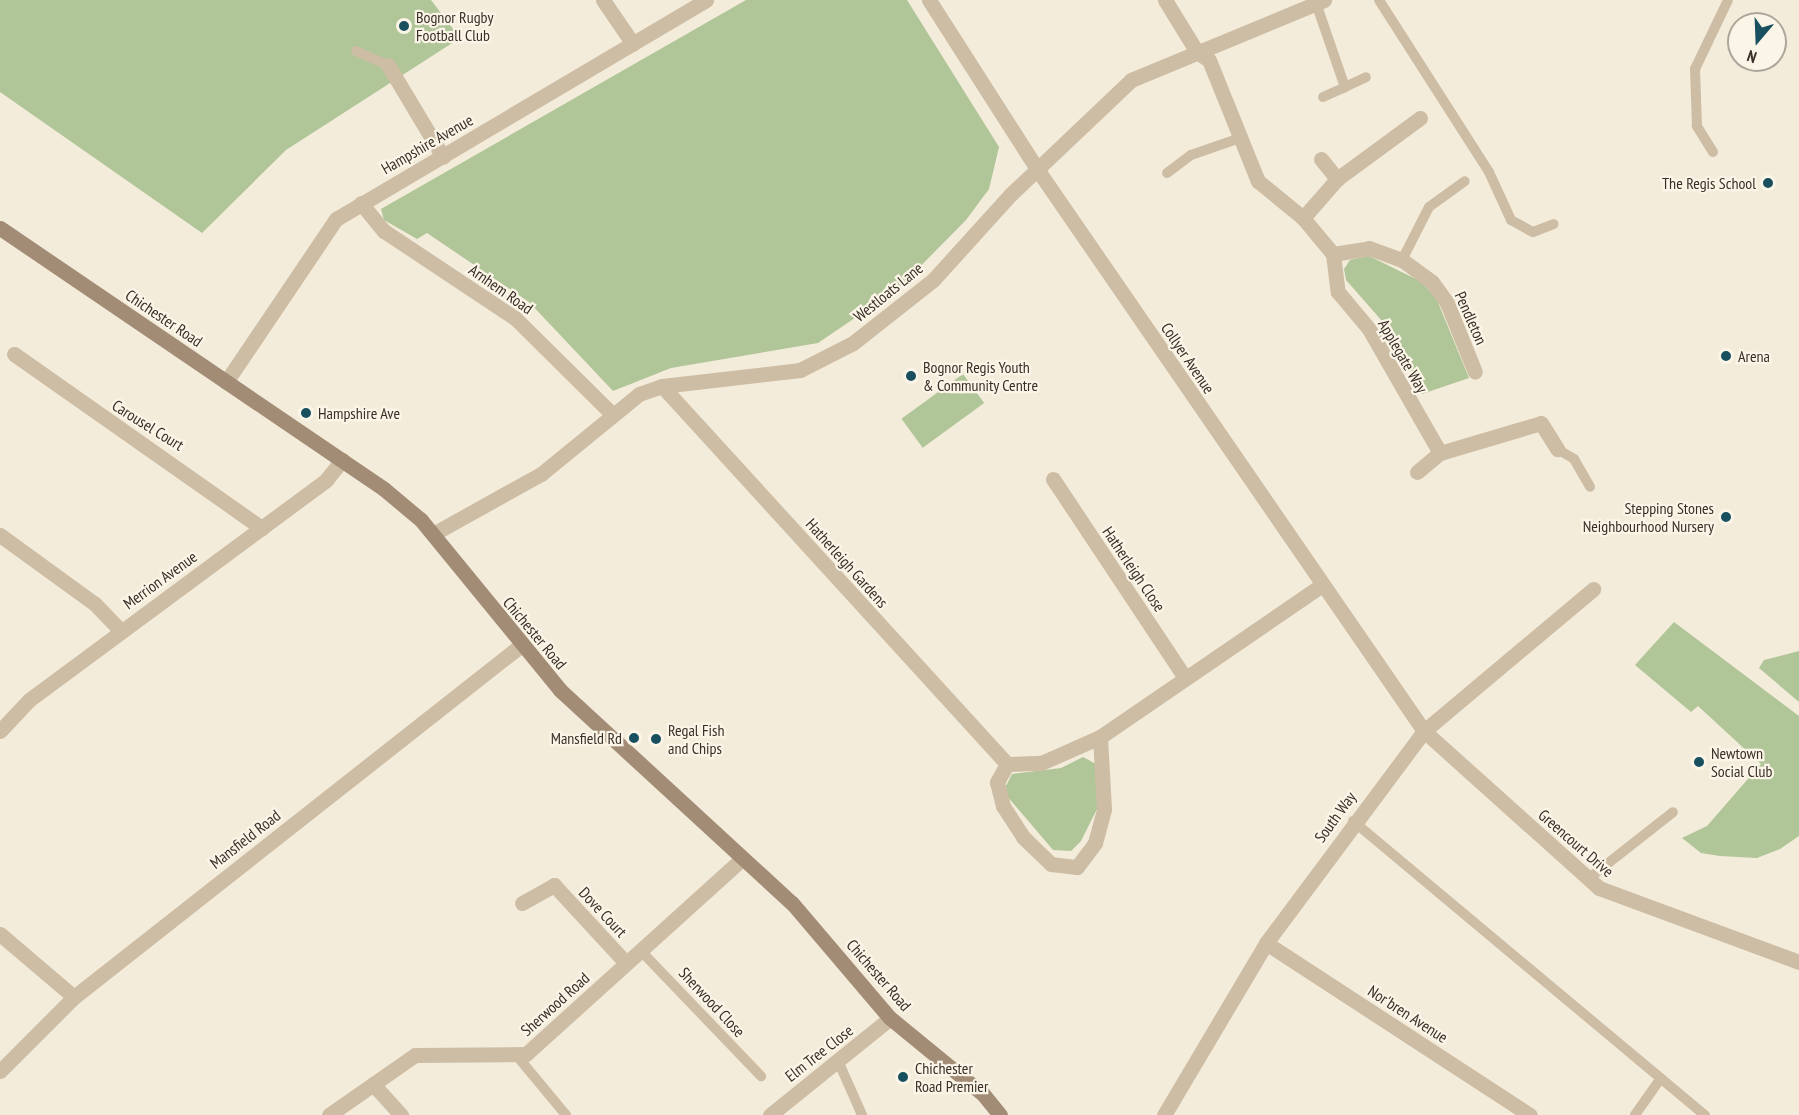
<!DOCTYPE html>
<html>
<head>
<meta charset="utf-8">
<style>
  body { margin:0 }
  #map { position:relative; width:1799px; height:1115px; overflow:hidden; background:#f4ecda; font-family:"PT Sans Narrow",sans-serif }
  div>[style] { position:absolute }
  .green>* { inset:0; background:#b0c598; transform-origin:0 0 }
  .lane>* { height:10px; margin:-5px; padding:0 5px; transform-origin:5px; border-radius:5px; background:#cebda5 }
  .street>* { height:15px; margin:-7.5px; padding:0 7.5px; transform-origin:7.5px; border-radius:7.5px; background:#cebda5 }
  .secondary>* { height:15px; margin:-7.5px; padding:0 7.5px; transform-origin:7.5px; border-radius:7.5px; background:#a28c76 }
  .dots>* { width:16px; height:16px; translate:-50% -50%; box-sizing:border-box; border:3px solid #fbf5e7; border-radius:50% }
  span { translate:-50% -50%; white-space:nowrap; text-align:center; line-height:1.15; -webkit-text-stroke:4.5px #fbf5e7; paint-order:stroke }
  .poi-label { font-size:16px; color:#392f27 }
  .left { translate:0 -50%; text-align:left }
  .right { translate:-100% -50%; text-align:right }
  .street-label { font-size:16px; color:#392f27 }
  .north { position:absolute; left:1727px; top:12px; width:60px; height:60px; box-sizing:border-box; background:#fbf5e7; border:2px solid #ada69a; border-radius:50%; rotate:199deg; font-size:16px; font-weight:700; line-height:24px; text-align:center; color:#392f27 }
  .north::after { content:''; display:block; margin:auto; width:21px; height:27px; background:#18505f; clip-path:polygon(50% 0,100% 100%,50% 72%,0 100%) }
</style>
</head>
<body>
<div id="map">
  <div class="green">
    <div style="clip-path:polygon(0 0,431px 0,460px 38px,286px 150px,202px 233px,0 92px)"></div>
    <div style="clip-path:polygon(746px 0,907px 0,999px 147px,989px 189px,966px 220px,899px 288px,818px 343px,671px 368px,613px 391px,529px 302px,427px 233px,417px 239px,384px 220px,381px 209px)"></div>
    <div style="clip-path:polygon(1369px 256px,1422px 282px,1437px 300px,1469px 378px,1422px 394px,1390px 330px,1346px 280px,1344px 269px,1350px 260px)"></div>
    <div style="left:963px;top:374px;width:36px;height:76px;rotate:54deg"></div>
    <div style="clip-path:polygon(1674px 622px,1799px 716px,1799px 836px,1780px 849px,1757px 858px,1720px 856px,1701px 853px,1682px 838px,1707px 826px,1761px 764px,1698px 706px,1691px 712px,1635px 665px)"></div>
    <div style="clip-path:polygon(1799px 651px,1799px 702px,1759px 668px,1764px 660px)"></div>
    <div style="clip-path:polygon(1083px 757px,1096px 764px,1099px 805px,1081px 841px,1071px 851px,1053px 850px,1007px 796px,1006px 786px,1012px 774px,1061px 768px)"></div>
  </div>
  <div class="lane">
    <div style="left:1379px;top:0;width:204px;rotate:57.4deg"></div>
    <div style="left:1489px;top:172px;width:53px;rotate:65.4deg"></div>
    <div style="left:1511px;top:220px;width:25px;rotate:29deg"></div>
    <div style="left:1533px;top:232px;width:22px;rotate:-21deg"></div>
    <div style="left:1316px;top:3px;width:89px;rotate:71deg"></div>
    <div style="left:1345px;top:87px;width:23px;rotate:-25deg"></div>
    <div style="left:356px;top:51px;width:35px;rotate:24deg"></div>
    <div style="left:1323px;top:97px;width:24px;rotate:-24deg"></div>
    <div style="left:1713px;top:152px;width:31px;rotate:-122deg"></div>
    <div style="left:1697px;top:126px;width:57px;rotate:-92deg"></div>
    <div style="left:1695px;top:69px;width:76px;rotate:-64.4deg"></div>
    <div style="left:1167px;top:173px;width:30px;rotate:-37deg"></div>
    <div style="left:1191px;top:155px;width:52px;rotate:-19.1deg"></div>
    <div style="left:1402px;top:260px;width:59px;rotate:-63deg"></div>
    <div style="left:1429px;top:207px;width:44px;rotate:-35.8deg"></div>
    <div style="left:1557px;top:449px;width:20px;rotate:30deg"></div>
    <div style="left:1574px;top:459px;width:32px;rotate:60deg"></div>
    <div style="left:1353px;top:821px;width:459px;rotate:39.9deg"></div>
    <div style="left:1588px;top:879px;width:108px;rotate:-38.2deg"></div>
    <div style="left:640px;top:950px;width:175px;rotate:46.2deg"></div>
    <div style="left:517px;top:1056px;width:77px;rotate:50.3deg"></div>
    <div style="left:839px;top:1063px;width:57px;rotate:66.1deg"></div>
    <div style="left:1635px;top:1115px;width:45px;rotate:-54.9deg"></div>
  </div>
  <div class="street">
    <div style="left:603px;top:0;width:53px;rotate:55.7deg"></div>
    <div style="left:929px;top:0;width:201px;rotate:57.4deg"></div>
    <div style="left:1037px;top:169px;width:682px;rotate:55.45deg"></div>
    <div style="left:1424px;top:731px;width:235px;rotate:41.9deg"></div>
    <div style="left:1599px;top:888px;width:213px;rotate:20.3deg"></div>
    <div style="left:1165px;top:0;width:61px;rotate:58.4deg"></div>
    <div style="left:1197px;top:52px;width:14px;rotate:34deg"></div>
    <div style="left:1209px;top:60px;width:131px;rotate:68deg"></div>
    <div style="left:1258px;top:181px;width:58px;rotate:39.4deg"></div>
    <div style="left:1303px;top:218px;width:47px;rotate:50.2deg"></div>
    <div style="left:1333px;top:254px;width:38px;rotate:83deg"></div>
    <div style="left:1338px;top:292px;width:48px;rotate:50deg"></div>
    <div style="left:1369px;top:329px;width:143px;rotate:60.2deg"></div>
    <div style="left:1440px;top:453px;width:105px;rotate:-16.5deg"></div>
    <div style="left:1541px;top:423px;width:31px;rotate:58deg"></div>
    <div style="left:388px;top:65px;width:107px;rotate:59.1deg"></div>
    <div style="left:1321px;top:159px;width:26px;rotate:51deg"></div>
    <div style="left:361px;top:203px;width:36px;rotate:51deg"></div>
    <div style="left:384px;top:231px;width:157px;rotate:33.6deg"></div>
    <div style="left:515px;top:318px;width:136px;rotate:44.7deg"></div>
    <div style="left:1303px;top:218px;width:52px;rotate:-48.9deg"></div>
    <div style="left:1337px;top:179px;width:103px;rotate:-36.3deg"></div>
    <div style="left:1333px;top:254px;width:36px;rotate:-9deg"></div>
    <div style="left:1369px;top:248px;width:35px;rotate:20deg"></div>
    <div style="left:1402px;top:260px;width:37px;rotate:36deg"></div>
    <div style="left:1432px;top:282px;width:26px;rotate:54deg"></div>
    <div style="left:1447px;top:303px;width:74px;rotate:67.9deg"></div>
    <div style="left:14px;top:354px;width:303px;rotate:35.1deg"></div>
    <div style="left:226px;top:382px;width:197px;rotate:-56deg"></div>
    <div style="left:336px;top:219px;width:430px;rotate:-30.6deg"></div>
    <div style="left:662px;top:386px;width:512px;rotate:47.61deg"></div>
    <div style="left:1007px;top:764px;width:34px;rotate:-2deg"></div>
    <div style="left:1041px;top:763px;width:64px;rotate:-23.8deg"></div>
    <div style="left:1100px;top:737px;width:269px;rotate:-34.4deg"></div>
    <div style="left:1417px;top:472px;width:30px;rotate:-40deg"></div>
    <div style="left:1053px;top:479px;width:239px;rotate:56.4deg"></div>
    <div style="left:433px;top:534px;width:124px;rotate:-29.1deg"></div>
    <div style="left:541px;top:474px;width:127px;rotate:-39.2deg"></div>
    <div style="left:639px;top:394px;width:24px;rotate:-19deg"></div>
    <div style="left:662px;top:386px;width:139px;rotate:-6.6deg"></div>
    <div style="left:800px;top:370px;width:59px;rotate:-27deg"></div>
    <div style="left:853px;top:343px;width:102px;rotate:-38.2deg"></div>
    <div style="left:933px;top:280px;width:116px;rotate:-47.8deg"></div>
    <div style="left:1011px;top:194px;width:166px;rotate:-43.5deg"></div>
    <div style="left:1131px;top:80px;width:209px;rotate:-22.5deg"></div>
    <div style="left:0;top:535px;width:117px;rotate:36deg"></div>
    <div style="left:95px;top:604px;width:37px;rotate:46deg"></div>
    <div style="left:0;top:731px;width:42px;rotate:-46.9deg"></div>
    <div style="left:29px;top:700px;width:370px;rotate:-36.5deg"></div>
    <div style="left:326px;top:480px;width:26px;rotate:-51deg"></div>
    <div style="left:1007px;top:764px;width:21px;rotate:119deg"></div>
    <div style="left:997px;top:782px;width:25px;rotate:76deg"></div>
    <div style="left:1003px;top:806px;width:37px;rotate:57deg"></div>
    <div style="left:1023px;top:837px;width:39px;rotate:44deg"></div>
    <div style="left:1051px;top:864px;width:26px;rotate:7deg"></div>
    <div style="left:1077px;top:867px;width:30px;rotate:-53deg"></div>
    <div style="left:1095px;top:843px;width:35px;rotate:-75deg"></div>
    <div style="left:1104px;top:809px;width:72px;rotate:-93.2deg"></div>
    <div style="left:522px;top:903px;width:37px;rotate:-29deg"></div>
    <div style="left:554px;top:885px;width:106px;rotate:47.3deg"></div>
    <div style="left:0;top:934px;width:97px;rotate:40.4deg"></div>
    <div style="left:1266px;top:943px;width:315px;rotate:33.1deg"></div>
    <div style="left:0;top:1071px;width:105px;rotate:-45deg"></div>
    <div style="left:74px;top:997px;width:568px;rotate:-38.2deg"></div>
    <div style="left:373px;top:1084px;width:42px;rotate:47.9deg"></div>
    <div style="left:329px;top:1115px;width:105px;rotate:-34.9deg"></div>
    <div style="left:415px;top:1055px;width:111px;rotate:-0.5deg"></div>
    <div style="left:526px;top:1054px;width:291px;rotate:-42.1deg"></div>
    <div style="left:770px;top:1115px;width:154px;rotate:-38.9deg"></div>
    <div style="left:1164px;top:1115px;width:200px;rotate:-59.3deg"></div>
    <div style="left:1266px;top:943px;width:264px;rotate:-53.3deg"></div>
    <div style="left:1424px;top:731px;width:221px;rotate:-40deg"></div>
  </div>
  <div class="secondary">
    <div style="left:0;top:228px;width:464px;rotate:34.2deg"></div>
    <div style="left:384px;top:489px;width:48px;rotate:40deg"></div>
    <div style="left:421px;top:520px;width:220px;rotate:50.7deg"></div>
    <div style="left:560px;top:690px;width:315px;rotate:42.6deg"></div>
    <div style="left:792px;top:903px;width:151px;rotate:49.6deg"></div>
    <div style="left:890px;top:1018px;width:120px;rotate:39.3deg"></div>
    <div style="left:983px;top:1094px;width:27px;rotate:51deg"></div>
  </div>
  <div class="dots">
    <div style="left:404px;top:26px;background:#18505f"></div>
    <div style="left:1768px;top:183px;background:#18505f"></div>
    <div style="left:1726px;top:356px;background:#18505f"></div>
    <div style="left:911px;top:376px;background:#18505f"></div>
    <div style="left:306px;top:413px;background:#18505f"></div>
    <div style="left:1726px;top:517px;background:#18505f"></div>
    <div style="left:634px;top:738px;background:#18505f"></div>
    <div style="left:656px;top:739px;background:#18505f"></div>
    <div style="left:1699px;top:762px;background:#18505f"></div>
    <div style="left:903px;top:1077px;background:#18505f"></div>
  </div>
  <div class="poi-label">
    <span class="left" style="left:416px;top:26px">Bognor Rugby<br>Football Club</span>
    <span class="right" style="left:1756px;top:183px">The Regis School</span>
    <span class="left" style="left:1738px;top:356px">Arena</span>
    <span class="left" style="left:923px;top:376px">Bognor Regis Youth<br>&amp; Community Centre</span>
    <span class="left" style="left:318px;top:413px">Hampshire Ave</span>
    <span class="right" style="left:1714px;top:517px">Stepping Stones<br>Neighbourhood Nursery</span>
    <span class="left" style="left:668px;top:739px">Regal Fish<br>and Chips</span>
    <span class="right" style="left:622px;top:738px">Mansfield Rd</span>
    <span class="left" style="left:1711px;top:762px">Newtown<br>Social Club</span>
    <span class="left" style="left:915px;top:1077px">Chichester<br>Road Premier</span>
  </div>
  <div class="street-label">
    <span style="left:427px;top:144px;rotate:-30deg">Hampshire Avenue</span>
    <span style="left:501px;top:289px;rotate:35deg">Arnhem Road</span>
    <span style="left:888px;top:292px;rotate:-39deg">Westloats Lane</span>
    <span style="left:164px;top:318px;rotate:34deg">Chichester Road</span>
    <span style="left:1471px;top:318px;rotate:66deg">Pendleton</span>
    <span style="left:1403px;top:356px;rotate:60deg">Applegate Way</span>
    <span style="left:1188px;top:358px;rotate:56deg">Collyer Avenue</span>
    <span style="left:148px;top:425px;rotate:32deg">Carousel Court</span>
    <span style="left:847px;top:563px;rotate:48deg">Hatherleigh Gardens</span>
    <span style="left:1134px;top:569px;rotate:56deg">Hatherleigh Close</span>
    <span style="left:160px;top:580px;rotate:-36deg">Merrion Avenue</span>
    <span style="left:535px;top:633px;rotate:50deg">Chichester Road</span>
    <span style="left:1335px;top:817px;rotate:-54deg">South Way</span>
    <span style="left:245px;top:839px;rotate:-38deg">Mansfield Road</span>
    <span style="left:1576px;top:843px;rotate:41deg">Greencourt Drive</span>
    <span style="left:603px;top:912px;rotate:47deg">Dove Court</span>
    <span style="left:879px;top:975px;rotate:49deg">Chichester Road</span>
    <span style="left:712px;top:1002px;rotate:47deg">Sherwood Close</span>
    <span style="left:555px;top:1004px;rotate:-42deg">Sherwood Road</span>
    <span style="left:1408px;top:1014px;rotate:33deg">Nor'bren Avenue</span>
    <span style="left:819px;top:1053px;rotate:-38deg">Elm Tree Close</span>
  </div>
  <div class="north">N</div>
</div>
</body>
</html>
